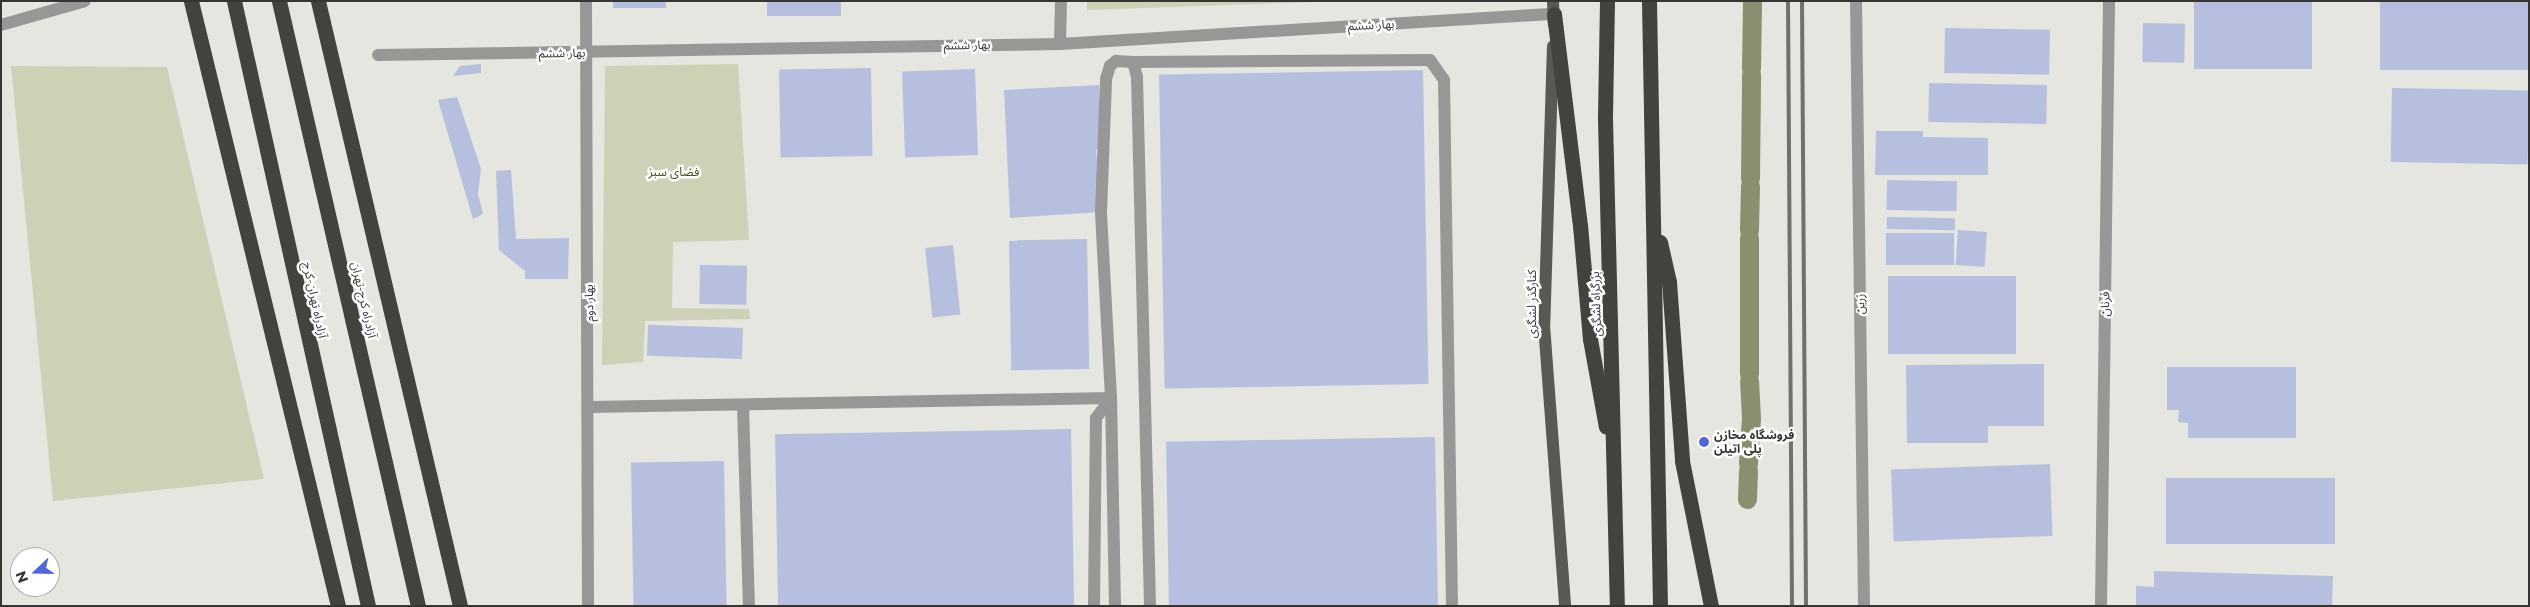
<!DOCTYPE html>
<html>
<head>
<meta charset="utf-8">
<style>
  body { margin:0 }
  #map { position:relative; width:2530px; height:607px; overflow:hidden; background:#e5e6e0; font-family:Montserrat,"Noto Sans Arabic",sans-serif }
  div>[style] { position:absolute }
  .green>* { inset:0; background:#ced1b6 }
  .canal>* { height:19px; margin:-9.5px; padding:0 9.5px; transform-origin:9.5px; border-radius:9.5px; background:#8b8e6f }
  .building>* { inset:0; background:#b6c0de; transform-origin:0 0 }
  .minor>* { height:12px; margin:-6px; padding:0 6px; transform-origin:6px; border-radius:6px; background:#979895 }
  .major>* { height:12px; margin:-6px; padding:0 6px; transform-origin:6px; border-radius:6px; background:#585955 }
  .highway>* { height:15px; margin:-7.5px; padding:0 7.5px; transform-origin:7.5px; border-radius:7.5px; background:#42433e }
  .rail>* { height:4px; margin:-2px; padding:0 2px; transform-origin:2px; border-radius:2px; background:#70706d }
  .dots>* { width:14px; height:14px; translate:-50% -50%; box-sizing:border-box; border:2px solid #fff; border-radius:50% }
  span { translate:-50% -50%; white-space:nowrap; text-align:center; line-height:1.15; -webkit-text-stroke:5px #fff; paint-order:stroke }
  .street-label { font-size:12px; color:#353533 }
  .park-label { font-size:12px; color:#454913 }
  .poi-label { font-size:12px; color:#353533; font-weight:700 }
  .left { translate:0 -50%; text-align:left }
  .frame { position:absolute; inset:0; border:2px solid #353533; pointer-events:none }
  .north { position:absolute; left:10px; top:547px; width:50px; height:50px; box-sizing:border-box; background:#fff; border:1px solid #aeaead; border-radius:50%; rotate:249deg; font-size:14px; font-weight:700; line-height:20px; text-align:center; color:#353533 }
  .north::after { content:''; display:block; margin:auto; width:18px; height:22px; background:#4f66db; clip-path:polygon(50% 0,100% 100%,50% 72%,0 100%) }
</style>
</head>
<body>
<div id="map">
  <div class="green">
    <div style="clip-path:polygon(1087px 1px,1342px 1px,1087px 10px)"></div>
    <div style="clip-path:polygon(738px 64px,749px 240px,673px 242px,672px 308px,749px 309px,750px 319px,645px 321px,643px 362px,602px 365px,605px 66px)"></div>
    <div style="clip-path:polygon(11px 66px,167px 67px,264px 479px,53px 501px)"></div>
  </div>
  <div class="canal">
    <div style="left:1751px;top:68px;width:67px;rotate:-89.1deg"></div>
    <div style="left:1750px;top:178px;width:103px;rotate:-89.4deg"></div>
    <div style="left:1749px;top:230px;width:44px;rotate:-88.7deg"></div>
    <div style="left:1749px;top:374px;width:136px;rotate:-90deg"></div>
    <div style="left:1748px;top:463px;width:45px;rotate:-86.2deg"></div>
    <div style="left:1751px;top:418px;width:37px;rotate:-93deg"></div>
    <div style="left:1747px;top:499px;width:29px;rotate:-88deg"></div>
  </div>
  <div class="building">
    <div style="left:613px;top:1px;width:53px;height:7px"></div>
    <div style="left:767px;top:1px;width:74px;height:15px"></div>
    <div style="left:2194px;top:1px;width:118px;height:68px"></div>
    <div style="left:2380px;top:1px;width:149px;height:69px"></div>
    <div style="left:2143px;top:23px;width:42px;height:39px;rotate:1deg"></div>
    <div style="left:1945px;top:28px;width:105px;height:45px;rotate:1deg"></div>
    <div style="clip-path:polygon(481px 64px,481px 73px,453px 76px,460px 66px)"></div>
    <div style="left:871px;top:68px;width:88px;height:92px;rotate:89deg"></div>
    <div style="left:975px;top:69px;width:86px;height:73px;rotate:88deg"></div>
    <div style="left:1423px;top:70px;width:314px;height:264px;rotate:89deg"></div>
    <div style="left:1929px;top:83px;width:118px;height:39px;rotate:1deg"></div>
    <div style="clip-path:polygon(1099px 85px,1104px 151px,1096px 149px,1101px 212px,1010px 218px,1004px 90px)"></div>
    <div style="left:2392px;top:88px;width:137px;height:74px;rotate:1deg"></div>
    <div style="clip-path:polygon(457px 97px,481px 169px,478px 194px,483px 214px,473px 219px,438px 100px)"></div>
    <div style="clip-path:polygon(1876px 131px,1923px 131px,1923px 137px,1988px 138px,1988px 175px,1875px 175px)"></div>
    <div style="clip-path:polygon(511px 170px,516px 239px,569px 238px,568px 279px,525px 279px,525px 271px,499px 250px,496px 171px)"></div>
    <div style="left:1887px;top:180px;width:70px;height:30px;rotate:1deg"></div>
    <div style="left:1887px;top:217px;width:68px;height:12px;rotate:1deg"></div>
    <div style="left:1958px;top:230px;width:29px;height:35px;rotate:4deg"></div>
    <div style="left:1886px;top:233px;width:68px;height:32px"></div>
    <div style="left:1087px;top:239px;width:130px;height:78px;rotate:89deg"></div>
    <div style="left:953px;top:245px;width:70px;height:28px;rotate:84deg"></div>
    <div style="left:700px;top:265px;width:47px;height:39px;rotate:1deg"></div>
    <div style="left:1888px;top:276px;width:128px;height:78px"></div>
    <div style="left:743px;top:328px;width:31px;height:95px;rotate:92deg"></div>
    <div style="clip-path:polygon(2044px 364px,2044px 426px,1988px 426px,1988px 443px,1907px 443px,1906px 365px)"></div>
    <div style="clip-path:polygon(2167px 367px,2296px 367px,2296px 438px,2188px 438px,2188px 423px,2178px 422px,2179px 410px,2167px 410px)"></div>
    <div style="left:1071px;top:429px;width:177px;height:296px;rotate:89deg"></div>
    <div style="left:1435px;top:437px;width:169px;height:269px;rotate:89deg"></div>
    <div style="left:724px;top:461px;width:145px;height:93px;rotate:89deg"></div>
    <div style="left:2050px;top:464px;width:72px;height:159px;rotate:88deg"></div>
    <div style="left:2166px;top:478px;width:169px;height:66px"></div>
    <div style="clip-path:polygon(2154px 571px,2333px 576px,2332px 606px,2136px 606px,2136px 586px,2154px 587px)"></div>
  </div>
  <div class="minor">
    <div style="left:586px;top:1px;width:605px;rotate:89.81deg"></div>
    <div style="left:1856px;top:1px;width:605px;rotate:89.24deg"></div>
    <div style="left:1px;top:25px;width:87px;rotate:-15.9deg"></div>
    <div style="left:1060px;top:44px;width:43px;rotate:-88.7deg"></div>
    <div style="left:378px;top:55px;width:682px;rotate:-0.92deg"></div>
    <div style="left:1060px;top:44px;width:495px;rotate:-3.5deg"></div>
    <div style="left:1133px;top:62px;width:297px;rotate:-0.4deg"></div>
    <div style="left:1430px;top:60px;width:24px;rotate:55deg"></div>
    <div style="left:1444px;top:80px;width:526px;rotate:89.13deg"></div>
    <div style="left:743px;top:406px;width:200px;rotate:88.3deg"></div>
    <div style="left:590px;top:407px;width:521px;rotate:-0.99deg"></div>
    <div style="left:1094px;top:606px;width:188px;rotate:-89.4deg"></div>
    <div style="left:1096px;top:418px;width:25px;rotate:-53deg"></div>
    <div style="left:1115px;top:606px;width:208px;rotate:-91.1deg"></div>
    <div style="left:1111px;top:398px;width:186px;rotate:-93.1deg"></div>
    <div style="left:1101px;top:212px;width:133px;rotate:-87.8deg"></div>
    <div style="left:1106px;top:79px;width:14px;rotate:-73deg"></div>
    <div style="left:1110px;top:66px;width:8px;rotate:-40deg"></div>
    <div style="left:1116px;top:61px;width:17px;rotate:3deg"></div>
    <div style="left:1133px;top:62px;width:16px;rotate:75deg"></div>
    <div style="left:1137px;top:77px;width:529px;rotate:88.59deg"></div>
    <div style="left:2101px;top:606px;width:605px;rotate:-89.24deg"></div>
  </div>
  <div class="major">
    <div style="left:1553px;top:1px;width:23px;rotate:88deg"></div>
    <div style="left:1553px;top:46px;width:279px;rotate:91.8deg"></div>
    <div style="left:1544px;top:325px;width:282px;rotate:85.7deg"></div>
  </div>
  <div class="highway">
    <div style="left:191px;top:1px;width:623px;rotate:76.34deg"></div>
    <div style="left:234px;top:1px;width:620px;rotate:77.51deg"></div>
    <div style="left:279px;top:1px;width:621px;rotate:77.06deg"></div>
    <div style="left:318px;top:1px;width:621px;rotate:76.79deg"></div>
    <div style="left:1607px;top:1px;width:118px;rotate:91deg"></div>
    <div style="left:1605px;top:119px;width:487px;rotate:88.6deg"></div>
    <div style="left:1649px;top:1px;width:605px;rotate:88.96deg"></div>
    <div style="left:1554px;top:14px;width:213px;rotate:83deg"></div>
    <div style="left:1580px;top:225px;width:114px;rotate:85deg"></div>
    <div style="left:1590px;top:339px;width:89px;rotate:79.7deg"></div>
    <div style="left:1660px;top:242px;width:41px;rotate:77.3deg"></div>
    <div style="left:1669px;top:282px;width:179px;rotate:85.8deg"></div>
    <div style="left:1682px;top:461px;width:148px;rotate:78.7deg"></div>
  </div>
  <div class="rail">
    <div style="left:1788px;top:1px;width:605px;rotate:89.62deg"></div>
    <div style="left:1802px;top:1px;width:605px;rotate:89.62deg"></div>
  </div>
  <div class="dots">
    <div style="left:1704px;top:442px;background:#4f66db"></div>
  </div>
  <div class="street-label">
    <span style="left:1371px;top:25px;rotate:-3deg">بهار ششم</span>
    <span style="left:967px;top:45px;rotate:-1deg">بهار ششم</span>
    <span style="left:562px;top:53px;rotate:-1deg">بهار ششم</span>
    <span style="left:315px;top:300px;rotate:78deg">آزادراه تهران-کرج</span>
    <span style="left:364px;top:300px;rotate:77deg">آزادراه کرج-تهران</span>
    <span style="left:589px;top:303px;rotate:-91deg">بهار دوم</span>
    <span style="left:1532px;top:304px;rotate:-90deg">کنارگذر لشگری</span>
    <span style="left:1596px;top:304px;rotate:-92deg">بزرگراه لشگری</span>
    <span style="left:1860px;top:304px;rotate:-91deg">زرین</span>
    <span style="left:2105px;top:304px;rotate:-89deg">فرنان</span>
  </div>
  <div class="park-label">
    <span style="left:674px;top:172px">فضای سبز</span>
  </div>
  <div class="poi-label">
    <span class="left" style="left:1714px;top:442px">فروشگاه مخازن<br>پلی اتیلن</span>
  </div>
  <div class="frame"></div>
  <div class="north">N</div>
</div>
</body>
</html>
